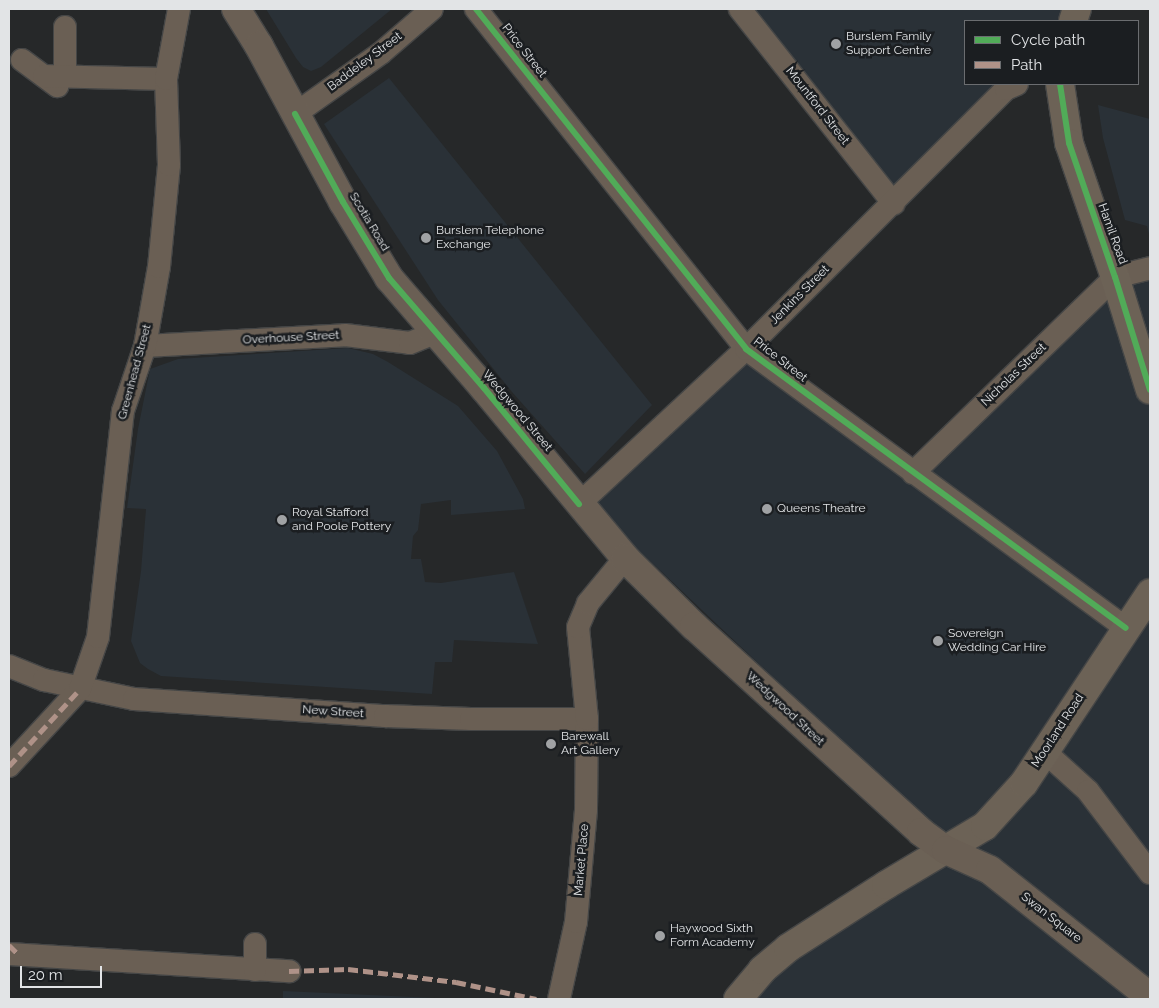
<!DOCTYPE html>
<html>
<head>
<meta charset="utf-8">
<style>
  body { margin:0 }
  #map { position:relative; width:1159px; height:1008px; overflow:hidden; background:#262829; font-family:Raleway,sans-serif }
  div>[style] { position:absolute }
  .built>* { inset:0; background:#2a3137 }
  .roads { filter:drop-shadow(1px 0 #454646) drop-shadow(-1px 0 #454646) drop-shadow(0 1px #454646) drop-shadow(0 -1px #454646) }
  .street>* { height:22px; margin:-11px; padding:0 11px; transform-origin:11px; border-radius:11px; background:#6a5f54 }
  .secondary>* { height:28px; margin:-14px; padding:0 14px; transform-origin:14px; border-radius:14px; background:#6c6256 }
  .primary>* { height:28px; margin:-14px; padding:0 14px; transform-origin:14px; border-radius:14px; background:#6a5f54 }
  .quiet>* { height:5px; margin-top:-2.5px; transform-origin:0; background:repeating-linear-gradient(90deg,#af9288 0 10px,transparent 0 15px) }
  .cycleway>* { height:6px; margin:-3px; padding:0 3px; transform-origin:3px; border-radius:3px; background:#51ab58 }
  .dots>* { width:14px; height:14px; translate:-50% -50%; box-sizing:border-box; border:2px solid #1b1e21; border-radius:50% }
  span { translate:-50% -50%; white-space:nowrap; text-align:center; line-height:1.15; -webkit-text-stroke:5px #1b1e21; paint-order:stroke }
  .poi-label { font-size:12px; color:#e2e4e6 }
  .left { translate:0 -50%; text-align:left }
  .street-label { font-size:12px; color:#e2e4e6 }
  .frame { position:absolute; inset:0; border:10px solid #e2e4e6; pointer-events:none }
  .legend { position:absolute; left:964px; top:20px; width:175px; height:65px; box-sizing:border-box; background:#1b1e21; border:1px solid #6b6d70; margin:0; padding:6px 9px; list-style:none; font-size:15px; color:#e2e4e6 }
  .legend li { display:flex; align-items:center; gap:10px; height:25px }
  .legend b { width:25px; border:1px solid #6b6d70 }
  .scale { position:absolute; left:20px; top:966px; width:82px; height:22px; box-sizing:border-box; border:2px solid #e2e4e6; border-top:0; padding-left:6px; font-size:15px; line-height:18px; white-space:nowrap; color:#e2e4e6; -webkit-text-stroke:4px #1b1e21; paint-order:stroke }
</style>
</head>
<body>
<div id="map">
  <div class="built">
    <div style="clip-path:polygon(266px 9px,392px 9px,321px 67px,311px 71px,303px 67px,296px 58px)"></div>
    <div style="clip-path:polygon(739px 9px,1077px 9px,1073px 21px,965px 21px,965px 84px,1017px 84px,894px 204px)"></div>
    <div style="clip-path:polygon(389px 78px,652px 405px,585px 474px,512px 392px,438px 300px,324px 124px)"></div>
    <div style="clip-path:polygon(1098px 105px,1150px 119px,1150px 238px,1147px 226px,1125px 220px,1103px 138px)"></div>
    <div style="clip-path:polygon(1150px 274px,1150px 999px,724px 999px,766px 949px,941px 836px,593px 507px,749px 355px,912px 466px,1097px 291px)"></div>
    <div style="clip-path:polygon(348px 348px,373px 354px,388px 362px,458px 406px,497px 451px,523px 499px,525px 509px,451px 515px,451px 500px,421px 504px,418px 530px,413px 536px,411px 559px,421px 559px,425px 582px,441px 583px,514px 572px,538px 644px,454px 640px,452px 662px,435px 662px,432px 694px,161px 676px,148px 669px,140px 663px,131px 641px,141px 571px,146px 509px,127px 508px,138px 429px,150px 369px,178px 359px)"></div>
    <div style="clip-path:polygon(283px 991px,457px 999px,283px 999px)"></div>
  </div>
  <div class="roads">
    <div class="street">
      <div style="left:476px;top:9px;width:434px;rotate:51.5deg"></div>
      <div style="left:746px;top:349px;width:471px;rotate:36.3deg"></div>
      <div style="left:740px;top:9px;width:248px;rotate:51.7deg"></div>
      <div style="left:65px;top:27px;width:49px;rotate:90deg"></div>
      <div style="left:22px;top:60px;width:44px;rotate:36.6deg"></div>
      <div style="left:44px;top:76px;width:122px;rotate:1.4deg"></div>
      <div style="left:295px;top:114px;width:105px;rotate:-35.3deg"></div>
      <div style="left:381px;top:53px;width:67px;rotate:-40.8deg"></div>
      <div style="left:145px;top:346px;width:200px;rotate:-3.1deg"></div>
      <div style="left:345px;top:335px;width:65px;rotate:7deg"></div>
      <div style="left:410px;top:343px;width:27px;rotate:-22deg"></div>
      <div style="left:913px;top:473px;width:281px;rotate:-44.1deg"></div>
      <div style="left:1115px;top:277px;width:36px;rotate:-14deg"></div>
      <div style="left:579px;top:504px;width:228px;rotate:-42.9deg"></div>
      <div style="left:746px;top:349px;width:368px;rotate:-45deg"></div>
      <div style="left:1006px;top:89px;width:12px;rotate:-24deg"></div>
      <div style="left:9px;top:666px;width:38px;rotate:22deg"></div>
      <div style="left:44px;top:680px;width:92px;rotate:11.9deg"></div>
      <div style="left:134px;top:699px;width:252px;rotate:3.9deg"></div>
      <div style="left:385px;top:716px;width:86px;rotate:2deg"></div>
      <div style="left:471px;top:719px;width:116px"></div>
      <div style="left:1045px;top:752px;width:58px;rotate:42.2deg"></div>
      <div style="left:1088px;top:791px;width:103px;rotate:52.9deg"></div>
      <div style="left:9px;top:766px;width:105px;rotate:-47.3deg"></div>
      <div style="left:80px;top:689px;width:55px;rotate:-70.9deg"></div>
      <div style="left:98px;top:637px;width:227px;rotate:-83.7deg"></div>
      <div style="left:123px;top:411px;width:69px;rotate:-71.3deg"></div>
      <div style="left:145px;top:346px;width:80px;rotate:-80deg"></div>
      <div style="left:159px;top:267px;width:102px;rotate:-84.4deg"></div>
      <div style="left:169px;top:165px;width:86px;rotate:-92deg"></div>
      <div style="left:166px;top:79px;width:71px;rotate:-79.5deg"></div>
      <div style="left:9px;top:954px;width:281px;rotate:3.5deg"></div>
      <div style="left:255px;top:970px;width:26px;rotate:-90deg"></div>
      <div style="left:559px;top:999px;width:79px;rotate:-77.6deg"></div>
      <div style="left:576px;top:922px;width:112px;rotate:-84.9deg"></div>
      <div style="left:586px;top:810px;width:91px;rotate:-89.4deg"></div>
      <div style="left:587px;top:719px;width:92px;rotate:-95.6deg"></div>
      <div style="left:578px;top:627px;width:26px;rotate:-67deg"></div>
      <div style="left:588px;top:603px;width:58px;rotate:-50.6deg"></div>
    </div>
    <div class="secondary">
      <div style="left:1073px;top:21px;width:13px;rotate:-72deg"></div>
      <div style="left:1060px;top:84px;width:60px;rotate:81.3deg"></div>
      <div style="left:1069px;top:143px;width:142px;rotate:71.1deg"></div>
      <div style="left:1115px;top:277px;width:118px;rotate:72.8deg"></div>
      <div style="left:738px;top:999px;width:38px;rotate:-50deg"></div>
      <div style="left:762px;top:970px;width:34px;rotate:-40deg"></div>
      <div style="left:788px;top:948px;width:117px;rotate:-32.7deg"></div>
      <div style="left:886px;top:885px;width:115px;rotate:-30.8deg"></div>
      <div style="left:985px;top:826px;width:58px;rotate:-47.8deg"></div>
      <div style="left:1024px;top:783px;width:228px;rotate:-56.4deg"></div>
    </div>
    <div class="primary">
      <div style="left:236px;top:9px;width:44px;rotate:58.1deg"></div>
      <div style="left:259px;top:46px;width:177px;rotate:61.7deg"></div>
      <div style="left:343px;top:202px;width:89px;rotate:58.8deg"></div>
      <div style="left:389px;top:278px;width:145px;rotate:49.2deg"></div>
      <div style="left:484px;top:388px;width:221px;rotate:50.3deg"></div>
      <div style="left:625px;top:558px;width:97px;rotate:44.6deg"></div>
      <div style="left:694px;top:626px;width:307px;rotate:42.2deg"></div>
      <div style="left:921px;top:832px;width:31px;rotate:36deg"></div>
      <div style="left:946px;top:850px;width:48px;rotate:24.4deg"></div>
      <div style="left:990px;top:870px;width:204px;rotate:38.4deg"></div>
    </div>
  </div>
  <div class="quiet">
    <div style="left:9px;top:766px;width:105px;rotate:-47.3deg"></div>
    <div style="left:9px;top:945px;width:13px;rotate:45deg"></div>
    <div style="left:289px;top:971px;width:59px;rotate:-1.9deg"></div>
    <div style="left:348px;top:969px;width:109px;rotate:6.9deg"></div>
    <div style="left:456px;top:982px;width:82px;rotate:12deg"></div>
  </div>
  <div class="cycleway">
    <div style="left:476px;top:9px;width:434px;rotate:51.5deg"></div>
    <div style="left:746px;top:349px;width:471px;rotate:36.3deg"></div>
    <div style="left:1060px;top:84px;width:60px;rotate:81.3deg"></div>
    <div style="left:1069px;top:143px;width:142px;rotate:71.1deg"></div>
    <div style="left:1115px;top:277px;width:118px;rotate:72.8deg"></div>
    <div style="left:295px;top:114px;width:100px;rotate:61.4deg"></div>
    <div style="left:343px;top:202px;width:89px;rotate:58.8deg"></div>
    <div style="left:389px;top:278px;width:145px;rotate:49.2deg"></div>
    <div style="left:484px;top:388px;width:150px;rotate:50.7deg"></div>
  </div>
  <div class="dots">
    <div style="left:836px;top:44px;background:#a0a2a4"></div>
    <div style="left:426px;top:238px;background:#a0a2a4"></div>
    <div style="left:767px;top:509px;background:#a0a2a4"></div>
    <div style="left:282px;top:520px;background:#a0a2a4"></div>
    <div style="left:938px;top:641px;background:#a0a2a4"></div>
    <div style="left:551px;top:744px;background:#a0a2a4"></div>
    <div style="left:660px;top:936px;background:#a0a2a4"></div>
  </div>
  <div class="poi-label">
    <span class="left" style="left:846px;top:44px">Burslem Family<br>Support Centre</span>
    <span class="left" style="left:436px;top:238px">Burslem Telephone<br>Exchange</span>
    <span class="left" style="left:777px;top:509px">Queens Theatre</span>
    <span class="left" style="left:292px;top:520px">Royal Stafford<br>and Poole Pottery</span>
    <span class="left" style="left:948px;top:641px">Sovereign<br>Wedding Car Hire</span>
    <span class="left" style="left:561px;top:744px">Barewall<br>Art Gallery</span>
    <span class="left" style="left:670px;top:936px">Haywood Sixth<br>Form Academy</span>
  </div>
  <div class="street-label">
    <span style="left:524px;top:51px;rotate:52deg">Price Street</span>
    <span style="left:365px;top:62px;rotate:-37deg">Baddeley Street</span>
    <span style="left:817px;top:106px;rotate:52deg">Mountford Street</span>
    <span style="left:369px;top:222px;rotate:59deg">Scotia Road</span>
    <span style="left:1112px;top:234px;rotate:70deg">Hamil Road</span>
    <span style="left:800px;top:295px;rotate:-45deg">Jenkins Street</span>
    <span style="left:291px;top:338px;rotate:-3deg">Overhouse Street</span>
    <span style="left:780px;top:360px;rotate:38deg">Price Street</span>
    <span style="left:135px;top:372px;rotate:-75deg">Greenhead Street</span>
    <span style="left:1014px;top:375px;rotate:-44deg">Nicholas Street</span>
    <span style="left:517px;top:411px;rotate:50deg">Wedgwood Street</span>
    <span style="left:785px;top:709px;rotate:43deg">Wedgwood Street</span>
    <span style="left:333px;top:712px;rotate:4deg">New Street</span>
    <span style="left:1058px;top:731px;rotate:-57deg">Moorland Road</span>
    <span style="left:582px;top:860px;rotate:-85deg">Market Place</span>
    <span style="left:1051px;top:918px;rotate:38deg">Swan Square</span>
  </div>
  <div class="frame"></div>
  <ul class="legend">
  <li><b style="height:6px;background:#51ab58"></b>Cycle path</li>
  <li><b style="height:6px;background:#af9288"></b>Path</li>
  </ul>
  <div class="scale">20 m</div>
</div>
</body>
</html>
